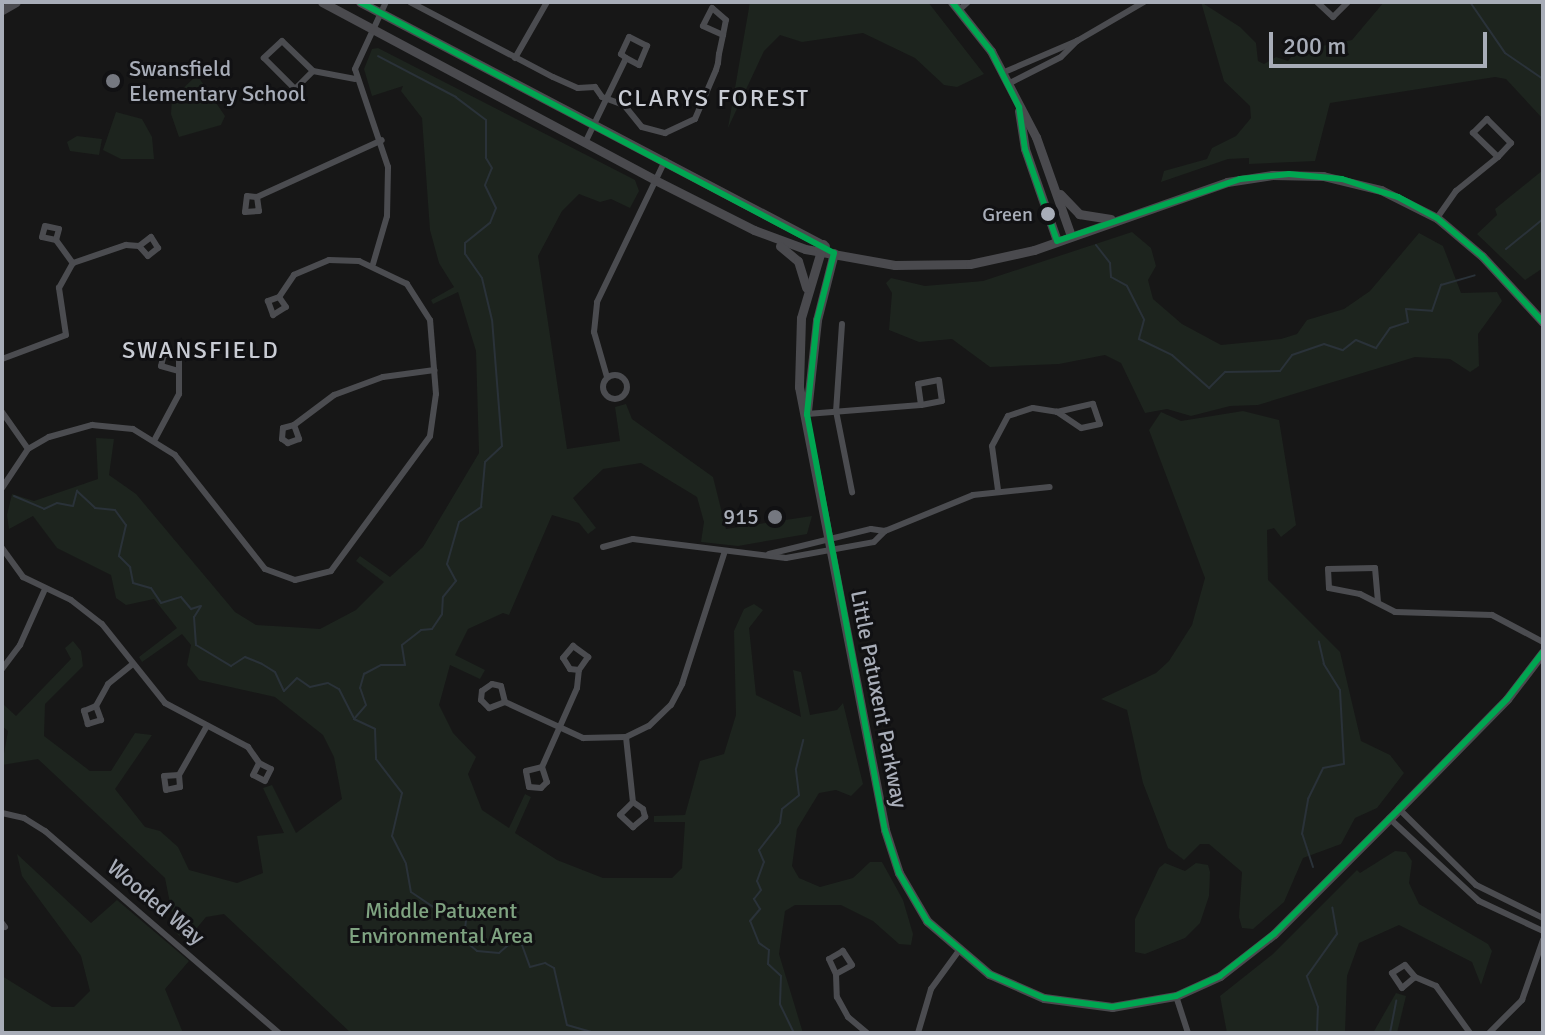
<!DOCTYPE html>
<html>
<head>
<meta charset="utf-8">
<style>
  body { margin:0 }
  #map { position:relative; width:1545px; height:1035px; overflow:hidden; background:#171717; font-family:Signika,sans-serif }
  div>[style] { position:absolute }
  .green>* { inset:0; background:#1d241e }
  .stream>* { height:2px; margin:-1px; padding:0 1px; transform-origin:1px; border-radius:1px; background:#2a3239 }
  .street>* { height:6px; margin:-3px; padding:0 3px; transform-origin:3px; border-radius:3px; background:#4b4c50 }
  .street>.ring { margin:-3px; padding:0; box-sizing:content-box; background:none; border:6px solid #4b4c50; border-radius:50% }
  .secondary>* { height:9px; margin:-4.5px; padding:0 4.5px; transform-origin:4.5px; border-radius:4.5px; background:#4a4a4e }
  .bus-1>* { height:6px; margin:-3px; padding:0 3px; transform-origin:3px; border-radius:3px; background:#00a651 }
  .dots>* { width:22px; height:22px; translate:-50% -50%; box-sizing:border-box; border:4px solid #111113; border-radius:50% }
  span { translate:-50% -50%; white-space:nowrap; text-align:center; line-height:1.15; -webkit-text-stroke:6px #111113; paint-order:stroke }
  .bus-label { font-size:20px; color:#a8adb8 }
  .right { translate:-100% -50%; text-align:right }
  .poi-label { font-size:22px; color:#a8adb8 }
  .left { translate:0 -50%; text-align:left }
  .street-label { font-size:22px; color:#a8adb8 }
  .park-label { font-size:22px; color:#7fa381 }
  .neighbourhood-label { font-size:24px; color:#c9ccd4; letter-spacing:2px }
  .frame { position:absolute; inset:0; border:4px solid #a8adb8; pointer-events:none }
  .scale { position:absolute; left:1269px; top:32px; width:218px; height:36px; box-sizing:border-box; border:4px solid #a8adb8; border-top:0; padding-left:10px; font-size:24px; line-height:28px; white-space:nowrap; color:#a8adb8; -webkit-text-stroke:6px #111113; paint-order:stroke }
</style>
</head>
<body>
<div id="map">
  <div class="green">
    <div style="clip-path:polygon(750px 2px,928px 2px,984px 74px,957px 87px,944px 85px,915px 58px,863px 33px,802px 42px,780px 35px,764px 51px,728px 128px)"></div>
    <div style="clip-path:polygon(1201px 2px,1240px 27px,1256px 43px,1258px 61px,1264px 64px,1276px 57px,1288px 61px,1296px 51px,1352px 40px,1384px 2px,1543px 2px,1543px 119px,1506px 79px,1495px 77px,1330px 103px,1315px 161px,1249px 164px,1249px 158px,1228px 159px,1161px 182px,1164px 171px,1207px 159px,1212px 148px,1236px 136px,1251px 118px,1250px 106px,1224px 81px)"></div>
    <div style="clip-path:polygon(378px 48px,635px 180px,639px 191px,630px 208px,611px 199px,600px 202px,579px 194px,562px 211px,538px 256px,567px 449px,620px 441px,615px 407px,626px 404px,632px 419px,713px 477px,726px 529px,812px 516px,807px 534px,738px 546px,701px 542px,704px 522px,697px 497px,641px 463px,603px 469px,573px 498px,596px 528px,588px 534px,579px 523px,552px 515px,509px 615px,503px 613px,468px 629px,455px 655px,485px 670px,480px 679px,450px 665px,439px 705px,453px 733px,476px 757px,468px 774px,482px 810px,509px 828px,525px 794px,531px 797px,515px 833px,557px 860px,603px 878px,672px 878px,682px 868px,685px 822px,654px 822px,654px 816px,685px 815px,700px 761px,724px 754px,736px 715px,734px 631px,744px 609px,754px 604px,763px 610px,749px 628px,756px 695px,801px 717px,793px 670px,801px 672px,810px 715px,837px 710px,843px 703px,863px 784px,851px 796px,836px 790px,819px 793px,797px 829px,792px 866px,799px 878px,820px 887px,853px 878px,870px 862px,882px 862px,903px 900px,913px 934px,911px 945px,899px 944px,873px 921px,841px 905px,795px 905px,785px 911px,779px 954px,803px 1033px,351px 1033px,224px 914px,206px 917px,186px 941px,175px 932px,180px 925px,173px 918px,165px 878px,38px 759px,2px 765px,8px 731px,2px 726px,2px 703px,16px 716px,71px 659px,65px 648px,73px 641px,81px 651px,83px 666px,45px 704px,44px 736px,90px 771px,111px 771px,135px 733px,152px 735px,115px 789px,145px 827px,160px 831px,178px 847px,189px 870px,237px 883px,263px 873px,257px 836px,284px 833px,263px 788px,272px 785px,296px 833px,342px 799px,334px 757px,323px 735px,275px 697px,199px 680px,187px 665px,191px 645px,182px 634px,142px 662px,139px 657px,177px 628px,154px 599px,126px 605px,116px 598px,111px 575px,57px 548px,33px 516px,9px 529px,7px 515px,12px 494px,34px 501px,98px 479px,96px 438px,114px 439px,109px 475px,136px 494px,235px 612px,256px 625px,290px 627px,320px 629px,356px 610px,384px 582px,356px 561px,360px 556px,390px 577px,423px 547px,479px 453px,476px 351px,458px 292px,433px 304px,431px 300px,454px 287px,439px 263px,430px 230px,422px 118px,401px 91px,403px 86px,372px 96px,364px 69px,372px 49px)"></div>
    <div style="clip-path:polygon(197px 75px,225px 116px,221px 125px,179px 137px,171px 114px,172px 99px)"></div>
    <div style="clip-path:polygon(116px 112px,142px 119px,152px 137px,154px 159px,121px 159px,103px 150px)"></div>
    <div style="clip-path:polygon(77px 136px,102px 139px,99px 155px,70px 151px,67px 142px)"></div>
    <div style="clip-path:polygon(1543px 170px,1543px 268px,1525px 280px,1477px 234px,1497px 215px,1495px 209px)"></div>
    <div style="clip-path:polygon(1132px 232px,1151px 248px,1156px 266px,1148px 280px,1153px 299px,1182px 324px,1221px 345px,1281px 339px,1297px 334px,1307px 320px,1344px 309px,1370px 291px,1419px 233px,1443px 246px,1461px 293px,1497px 292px,1502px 301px,1478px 334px,1479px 366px,1470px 372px,1450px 359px,1415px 357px,1258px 405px,1230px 406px,1191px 416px,1167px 409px,1145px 413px,1121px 363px,1105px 355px,1059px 364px,990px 367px,952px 339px,919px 342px,889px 330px,892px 293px,886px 283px,891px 278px,925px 286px,983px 281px)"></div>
    <div style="clip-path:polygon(1161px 412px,1181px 421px,1243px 411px,1279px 420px,1296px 525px,1281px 537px,1274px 528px,1267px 530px,1268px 580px,1340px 652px,1361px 741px,1390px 755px,1404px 773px,1377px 808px,1355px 818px,1341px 844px,1303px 858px,1284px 902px,1253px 929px,1242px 928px,1239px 917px,1242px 872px,1209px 844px,1200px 844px,1184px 860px,1168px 848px,1143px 783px,1127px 710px,1101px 699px,1156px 673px,1169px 661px,1192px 625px,1205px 578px,1149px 430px)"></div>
    <div style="clip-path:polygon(1395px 851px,1406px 852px,1412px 861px,1409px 883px,1419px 904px,1488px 944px,1492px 951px,1481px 985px,1472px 962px,1399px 925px,1359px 943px,1347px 976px,1345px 1033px,1227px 1033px,1220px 996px,1273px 954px,1357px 870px,1360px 873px)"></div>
    <div style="clip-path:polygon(17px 854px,91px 923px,117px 900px,189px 961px,165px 989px,183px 1033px,2px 1033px,2px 976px,52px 1007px,74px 1007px,90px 991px,81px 956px,22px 876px)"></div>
    <div style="clip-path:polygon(1196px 863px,1208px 865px,1210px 872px,1209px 896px,1200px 923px,1185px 938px,1145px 954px,1135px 952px,1135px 919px,1159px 868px,1165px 863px,1185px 871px)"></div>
    <div style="clip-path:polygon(1396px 993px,1406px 996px,1397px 1033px,1373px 1033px)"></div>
  </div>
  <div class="stream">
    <div style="left:1470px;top:2px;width:62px;rotate:55.5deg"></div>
    <div style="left:1505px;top:53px;width:46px;rotate:34.4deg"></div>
    <div style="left:1096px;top:245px;width:23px;rotate:52deg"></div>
    <div style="left:1110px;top:263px;width:14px;rotate:86deg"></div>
    <div style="left:1111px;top:277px;width:18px;rotate:29deg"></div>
    <div style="left:1127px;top:286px;width:38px;rotate:63deg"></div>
    <div style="left:1144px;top:320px;width:20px;rotate:105deg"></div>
    <div style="left:1139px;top:339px;width:37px;rotate:26deg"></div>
    <div style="left:1172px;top:355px;width:50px;rotate:41.7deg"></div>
    <div style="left:1209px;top:388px;width:23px;rotate:-45deg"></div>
    <div style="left:1225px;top:372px;width:55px;rotate:-1deg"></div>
    <div style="left:1280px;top:371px;width:20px;rotate:-53deg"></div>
    <div style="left:1292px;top:355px;width:34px;rotate:-19deg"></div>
    <div style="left:1324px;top:344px;width:20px;rotate:18deg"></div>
    <div style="left:1343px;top:350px;width:16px;rotate:-38deg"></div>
    <div style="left:1356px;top:340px;width:22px;rotate:22deg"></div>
    <div style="left:1376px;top:348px;width:24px;rotate:-55deg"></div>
    <div style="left:1390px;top:328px;width:19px;rotate:-18deg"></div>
    <div style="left:1408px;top:322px;width:13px;rotate:-99deg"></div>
    <div style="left:1406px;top:309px;width:26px;rotate:4deg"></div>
    <div style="left:1432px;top:311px;width:28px;rotate:-71deg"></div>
    <div style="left:1441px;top:285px;width:35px;rotate:-16deg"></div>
    <div style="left:1506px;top:249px;width:48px;rotate:-39deg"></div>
    <div style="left:14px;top:496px;width:33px;rotate:23deg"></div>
    <div style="left:44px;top:509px;width:14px;rotate:-25deg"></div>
    <div style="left:57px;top:503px;width:16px;rotate:11deg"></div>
    <div style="left:73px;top:506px;width:16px;rotate:-75deg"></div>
    <div style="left:77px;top:491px;width:25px;rotate:43deg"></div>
    <div style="left:95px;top:508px;width:20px;rotate:6deg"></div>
    <div style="left:115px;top:510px;width:19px;rotate:54deg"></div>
    <div style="left:126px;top:525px;width:32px;rotate:103deg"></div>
    <div style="left:119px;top:556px;width:16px;rotate:45deg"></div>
    <div style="left:130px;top:567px;width:16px;rotate:79deg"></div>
    <div style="left:133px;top:583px;width:19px;rotate:16deg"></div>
    <div style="left:151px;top:588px;width:18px;rotate:56deg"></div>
    <div style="left:161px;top:603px;width:21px;rotate:-17deg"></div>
    <div style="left:181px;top:597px;width:16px;rotate:50deg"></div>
    <div style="left:191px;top:609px;width:10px;rotate:-17deg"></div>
    <div style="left:201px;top:606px;width:13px;rotate:122deg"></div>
    <div style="left:194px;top:617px;width:28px;rotate:86deg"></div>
    <div style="left:196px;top:645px;width:41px;rotate:31deg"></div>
    <div style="left:231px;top:666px;width:17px;rotate:-33deg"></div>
    <div style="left:245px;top:657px;width:18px;rotate:22deg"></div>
    <div style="left:262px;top:664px;width:15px;rotate:32deg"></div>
    <div style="left:275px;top:672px;width:21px;rotate:65deg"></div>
    <div style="left:284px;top:691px;width:18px;rotate:-45deg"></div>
    <div style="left:297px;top:678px;width:16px;rotate:35deg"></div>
    <div style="left:310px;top:687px;width:18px;rotate:-13deg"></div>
    <div style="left:328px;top:683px;width:13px;rotate:29deg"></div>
    <div style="left:339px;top:689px;width:34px;rotate:63deg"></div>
    <div style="left:354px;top:719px;width:23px;rotate:25deg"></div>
    <div style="left:375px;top:729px;width:30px;rotate:88deg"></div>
    <div style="left:376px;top:759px;width:43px;rotate:52.6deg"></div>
    <div style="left:402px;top:793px;width:44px;rotate:103.1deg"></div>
    <div style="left:392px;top:836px;width:31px;rotate:63deg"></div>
    <div style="left:406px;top:864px;width:28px;rotate:80deg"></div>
    <div style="left:411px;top:892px;width:32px;rotate:34deg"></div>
    <div style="left:438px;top:910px;width:18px;rotate:-9deg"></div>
    <div style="left:456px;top:907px;width:16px;rotate:52deg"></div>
    <div style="left:466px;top:920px;width:20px;rotate:96deg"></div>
    <div style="left:464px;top:940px;width:17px;rotate:40deg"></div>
    <div style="left:477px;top:951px;width:22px;rotate:5deg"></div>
    <div style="left:499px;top:953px;width:20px;rotate:-41deg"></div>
    <div style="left:514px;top:940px;width:9px;rotate:32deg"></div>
    <div style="left:522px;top:945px;width:23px;rotate:70deg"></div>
    <div style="left:530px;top:967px;width:16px;rotate:-15deg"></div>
    <div style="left:545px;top:963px;width:10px;rotate:29deg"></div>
    <div style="left:554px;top:968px;width:58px;rotate:77.2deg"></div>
    <div style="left:567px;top:1025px;width:29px;rotate:16deg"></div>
    <div style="left:354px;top:719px;width:18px;rotate:-49deg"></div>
    <div style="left:366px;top:705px;width:18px;rotate:-109deg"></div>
    <div style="left:360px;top:688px;width:15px;rotate:-74deg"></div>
    <div style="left:364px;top:674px;width:19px;rotate:-28deg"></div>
    <div style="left:381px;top:665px;width:24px"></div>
    <div style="left:405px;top:665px;width:20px;rotate:-99deg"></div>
    <div style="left:402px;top:645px;width:24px;rotate:-38deg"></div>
    <div style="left:421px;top:630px;width:11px;rotate:-5deg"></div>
    <div style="left:432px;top:629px;width:18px;rotate:-56deg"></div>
    <div style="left:442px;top:614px;width:17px;rotate:-87deg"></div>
    <div style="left:443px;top:597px;width:21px;rotate:-51deg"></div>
    <div style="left:456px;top:581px;width:19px;rotate:-118deg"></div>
    <div style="left:447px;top:564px;width:44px;rotate:-74.1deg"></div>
    <div style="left:459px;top:522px;width:27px;rotate:-34deg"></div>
    <div style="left:481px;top:507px;width:45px;rotate:-84.9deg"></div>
    <div style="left:485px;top:462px;width:23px;rotate:-43deg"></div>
    <div style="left:502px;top:446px;width:126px;rotate:-94.5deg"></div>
    <div style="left:492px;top:320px;width:43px;rotate:-103.4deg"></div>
    <div style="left:482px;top:278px;width:29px;rotate:-125deg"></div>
    <div style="left:465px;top:254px;width:11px;rotate:-90deg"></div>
    <div style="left:465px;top:243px;width:32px;rotate:-39deg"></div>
    <div style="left:490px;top:223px;width:16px;rotate:-68deg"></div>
    <div style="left:496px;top:208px;width:25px;rotate:-116deg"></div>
    <div style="left:485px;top:185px;width:18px;rotate:-68deg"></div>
    <div style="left:492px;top:168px;width:12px;rotate:-121deg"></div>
    <div style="left:486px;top:158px;width:38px;rotate:-90deg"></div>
    <div style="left:486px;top:120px;width:38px;rotate:-143deg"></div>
    <div style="left:456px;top:97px;width:88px;rotate:-152.3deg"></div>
    <div style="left:1313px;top:867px;width:35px;rotate:-108deg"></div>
    <div style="left:1302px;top:834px;width:36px;rotate:-80deg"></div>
    <div style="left:1308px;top:799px;width:34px;rotate:-64deg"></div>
    <div style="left:1323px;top:768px;width:21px;rotate:-11deg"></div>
    <div style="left:1344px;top:764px;width:74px;rotate:-93.1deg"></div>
    <div style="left:1340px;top:690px;width:31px;rotate:-122deg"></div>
    <div style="left:1324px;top:664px;width:23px;rotate:-103deg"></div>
    <div style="left:2px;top:1024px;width:9px;rotate:77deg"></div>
    <div style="left:794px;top:1033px;width:32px;rotate:-116deg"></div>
    <div style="left:780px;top:1004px;width:28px;rotate:-88deg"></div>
    <div style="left:781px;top:976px;width:18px;rotate:-137deg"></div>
    <div style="left:768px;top:964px;width:14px;rotate:-86deg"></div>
    <div style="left:769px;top:950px;width:12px;rotate:-145deg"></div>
    <div style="left:759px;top:943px;width:24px;rotate:-112deg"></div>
    <div style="left:750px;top:921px;width:16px;rotate:-50deg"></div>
    <div style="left:760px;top:909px;width:12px;rotate:-121deg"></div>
    <div style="left:754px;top:899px;width:11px;rotate:-52deg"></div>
    <div style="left:761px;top:890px;width:10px;rotate:-114deg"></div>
    <div style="left:757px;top:881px;width:20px;rotate:-70deg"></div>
    <div style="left:764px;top:862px;width:13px;rotate:-113deg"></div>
    <div style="left:759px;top:850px;width:34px;rotate:-52deg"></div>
    <div style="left:780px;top:823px;width:14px;rotate:-82deg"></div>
    <div style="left:782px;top:809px;width:22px;rotate:-39deg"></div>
    <div style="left:799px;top:795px;width:26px;rotate:-97deg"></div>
    <div style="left:796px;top:769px;width:30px;rotate:-76deg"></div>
    <div style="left:1317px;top:1033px;width:26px;rotate:-88deg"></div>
    <div style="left:1318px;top:1007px;width:33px;rotate:-110deg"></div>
    <div style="left:1307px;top:976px;width:52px;rotate:-54.5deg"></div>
    <div style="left:1337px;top:934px;width:27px;rotate:-100deg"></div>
    <div style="left:1390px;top:1033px;width:33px;rotate:-79deg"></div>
  </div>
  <div class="street">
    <div style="left:410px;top:2px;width:161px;rotate:27.7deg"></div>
    <div style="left:553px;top:77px;width:27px;rotate:24deg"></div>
    <div style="left:578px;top:88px;width:17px;rotate:-3deg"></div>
    <div style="left:595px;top:87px;width:12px;rotate:55deg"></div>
    <div style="left:602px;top:97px;width:23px;rotate:20deg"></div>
    <div style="left:624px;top:105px;width:28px;rotate:51deg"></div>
    <div style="left:642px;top:127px;width:24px;rotate:15deg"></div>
    <div style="left:665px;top:133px;width:33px;rotate:-25deg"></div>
    <div style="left:695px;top:119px;width:53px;rotate:-66.8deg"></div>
    <div style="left:716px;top:70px;width:7px;rotate:-74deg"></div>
    <div style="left:718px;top:63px;width:9px;rotate:-84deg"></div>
    <div style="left:719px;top:54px;width:19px;rotate:-78deg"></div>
    <div style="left:723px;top:35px;width:15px;rotate:-79deg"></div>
    <div style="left:726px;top:20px;width:18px;rotate:-139deg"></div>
    <div style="left:712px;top:8px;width:20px;rotate:117deg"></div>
    <div style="left:703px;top:26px;width:22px;rotate:24deg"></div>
    <div style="left:1317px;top:2px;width:22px;rotate:43deg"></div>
    <div style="left:1333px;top:17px;width:21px;rotate:-45deg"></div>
    <div style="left:959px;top:10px;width:12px;rotate:-42deg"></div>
    <div style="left:515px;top:58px;width:64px;rotate:-60.3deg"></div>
    <div style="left:313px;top:71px;width:43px;rotate:-135.9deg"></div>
    <div style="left:282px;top:41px;width:25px;rotate:137deg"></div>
    <div style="left:264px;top:58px;width:44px;rotate:45deg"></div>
    <div style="left:295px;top:89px;width:25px;rotate:-45deg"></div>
    <div style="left:313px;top:71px;width:43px;rotate:10.8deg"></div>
    <div style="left:1002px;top:73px;width:82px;rotate:-23.1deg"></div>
    <div style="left:1077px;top:41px;width:78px;rotate:-30.2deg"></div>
    <div style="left:1008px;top:84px;width:59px;rotate:-27deg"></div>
    <div style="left:1061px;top:57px;width:23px;rotate:-45deg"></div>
    <div style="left:585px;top:143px;width:94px;rotate:-64.2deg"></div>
    <div style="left:626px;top:58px;width:15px;rotate:28deg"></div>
    <div style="left:639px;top:65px;width:21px;rotate:-67deg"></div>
    <div style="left:647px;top:46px;width:20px;rotate:-153deg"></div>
    <div style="left:629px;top:37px;width:19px;rotate:115deg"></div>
    <div style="left:621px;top:54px;width:6px;rotate:39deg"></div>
    <div style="left:257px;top:197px;width:14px;rotate:82deg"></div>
    <div style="left:259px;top:211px;width:14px;rotate:176deg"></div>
    <div style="left:245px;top:212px;width:16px;rotate:-83deg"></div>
    <div style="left:247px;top:196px;width:10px;rotate:6deg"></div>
    <div style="left:257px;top:197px;width:137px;rotate:-24.5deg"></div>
    <div style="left:1437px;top:218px;width:33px;rotate:-55deg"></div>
    <div style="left:1456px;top:191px;width:54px;rotate:-39deg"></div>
    <div style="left:1498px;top:157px;width:35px;rotate:-136deg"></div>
    <div style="left:1473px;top:133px;width:20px;rotate:-45deg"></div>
    <div style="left:1487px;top:119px;width:34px;rotate:45deg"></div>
    <div style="left:1511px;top:143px;width:19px;rotate:133deg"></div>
    <div style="left:56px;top:240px;width:14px;rotate:-168deg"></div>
    <div style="left:42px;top:237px;width:11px;rotate:-75deg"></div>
    <div style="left:45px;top:226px;width:14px;rotate:12deg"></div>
    <div style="left:59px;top:229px;width:11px;rotate:105deg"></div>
    <div style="left:56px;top:240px;width:29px;rotate:54deg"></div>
    <div style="left:373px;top:264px;width:50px;rotate:-73.7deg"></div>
    <div style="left:387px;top:216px;width:49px;rotate:-88.8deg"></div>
    <div style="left:388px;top:167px;width:103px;rotate:-108.6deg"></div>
    <div style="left:355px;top:69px;width:74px;rotate:-65.2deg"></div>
    <div style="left:842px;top:324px;width:87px;rotate:93.9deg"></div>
    <div style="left:836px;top:411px;width:83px;rotate:78.8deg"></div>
    <div style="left:2px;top:359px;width:68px;rotate:-20.6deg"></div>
    <div style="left:66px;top:335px;width:48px;rotate:-98.5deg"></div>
    <div style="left:59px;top:288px;width:29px;rotate:-61deg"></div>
    <div style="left:73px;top:263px;width:56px;rotate:-18.8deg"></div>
    <div style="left:126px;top:245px;width:13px;rotate:4deg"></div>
    <div style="left:139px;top:246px;width:13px;rotate:48deg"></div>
    <div style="left:148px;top:256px;width:13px;rotate:-39deg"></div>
    <div style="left:158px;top:248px;width:13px;rotate:-122deg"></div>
    <div style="left:151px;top:237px;width:15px;rotate:143deg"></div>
    <div class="ring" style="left:603px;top:375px;width:18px;height:18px"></div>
    <div style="left:607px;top:377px;width:47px;rotate:-106.1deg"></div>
    <div style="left:594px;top:332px;width:30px;rotate:-84deg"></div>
    <div style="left:597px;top:302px;width:157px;rotate:-64.3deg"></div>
    <div style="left:2px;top:412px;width:45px;rotate:54.9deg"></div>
    <div style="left:807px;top:414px;width:114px;rotate:-4.5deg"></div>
    <div style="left:921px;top:405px;width:21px;rotate:-98deg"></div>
    <div style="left:918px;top:384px;width:21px;rotate:-11deg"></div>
    <div style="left:939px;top:380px;width:21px;rotate:82deg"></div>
    <div style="left:942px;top:401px;width:21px;rotate:169deg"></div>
    <div style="left:294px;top:425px;width:15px;rotate:70deg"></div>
    <div style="left:299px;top:439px;width:12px;rotate:160deg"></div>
    <div style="left:288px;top:443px;width:7px;rotate:-146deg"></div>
    <div style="left:282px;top:439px;width:11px;rotate:-85deg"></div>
    <div style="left:283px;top:428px;width:11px;rotate:-15deg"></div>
    <div style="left:294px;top:425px;width:50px;rotate:-36.9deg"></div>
    <div style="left:334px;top:395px;width:52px;rotate:-20.2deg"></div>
    <div style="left:383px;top:377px;width:52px;rotate:-7.7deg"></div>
    <div style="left:155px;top:439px;width:51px;rotate:-61.9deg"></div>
    <div style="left:179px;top:394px;width:36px;rotate:-90deg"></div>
    <div style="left:179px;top:358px;width:16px;rotate:-165deg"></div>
    <div style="left:164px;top:354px;width:12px;rotate:104deg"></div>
    <div style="left:161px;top:366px;width:15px;rotate:16deg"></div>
    <div style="left:2px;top:488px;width:47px;rotate:-56.3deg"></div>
    <div style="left:28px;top:449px;width:24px;rotate:-30deg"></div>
    <div style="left:49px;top:437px;width:45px;rotate:-15.6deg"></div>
    <div style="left:92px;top:425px;width:41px;rotate:5.6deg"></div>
    <div style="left:133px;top:429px;width:49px;rotate:31.8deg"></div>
    <div style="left:175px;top:455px;width:145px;rotate:51.7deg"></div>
    <div style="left:265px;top:569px;width:32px;rotate:20deg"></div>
    <div style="left:295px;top:580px;width:37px;rotate:-14deg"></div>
    <div style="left:331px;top:571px;width:167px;rotate:-53.7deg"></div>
    <div style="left:430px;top:436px;width:42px;rotate:-81.9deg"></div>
    <div style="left:436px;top:394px;width:74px;rotate:-94.6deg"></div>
    <div style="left:430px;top:320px;width:43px;rotate:-122.6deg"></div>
    <div style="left:407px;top:284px;width:53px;rotate:-154.4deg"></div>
    <div style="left:359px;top:261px;width:30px;rotate:-178deg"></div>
    <div style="left:329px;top:260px;width:38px;rotate:157deg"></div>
    <div style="left:294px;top:275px;width:27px;rotate:124deg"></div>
    <div style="left:279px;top:297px;width:12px;rotate:160deg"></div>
    <div style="left:268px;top:301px;width:15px;rotate:70deg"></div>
    <div style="left:273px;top:315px;width:15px;rotate:-32deg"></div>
    <div style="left:286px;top:307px;width:12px;rotate:-125deg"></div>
    <div style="left:998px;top:490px;width:44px;rotate:-97.8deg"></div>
    <div style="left:992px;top:446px;width:34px;rotate:-62deg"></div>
    <div style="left:1008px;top:416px;width:26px;rotate:-18deg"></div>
    <div style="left:1033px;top:408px;width:24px;rotate:9deg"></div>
    <div style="left:1057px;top:412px;width:37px;rotate:-13deg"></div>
    <div style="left:1093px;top:404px;width:21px;rotate:71deg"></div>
    <div style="left:1100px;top:424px;width:19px;rotate:168deg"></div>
    <div style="left:1081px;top:428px;width:29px;rotate:-146deg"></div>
    <div style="left:603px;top:547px;width:31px;rotate:-15deg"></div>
    <div style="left:633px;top:539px;width:154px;rotate:7.1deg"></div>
    <div style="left:786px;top:558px;width:89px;rotate:-10.3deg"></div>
    <div style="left:874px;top:542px;width:16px;rotate:-45deg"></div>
    <div style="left:885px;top:531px;width:95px;rotate:-22.2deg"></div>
    <div style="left:973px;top:495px;width:77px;rotate:-5.9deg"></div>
    <div style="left:2px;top:548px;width:36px;rotate:54deg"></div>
    <div style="left:23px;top:577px;width:53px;rotate:25.6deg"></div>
    <div style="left:71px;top:600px;width:39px;rotate:38deg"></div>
    <div style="left:102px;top:624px;width:101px;rotate:51.4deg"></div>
    <div style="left:165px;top:703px;width:94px;rotate:27.9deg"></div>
    <div style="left:248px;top:747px;width:19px;rotate:55deg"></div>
    <div style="left:259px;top:763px;width:13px;rotate:27deg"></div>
    <div style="left:271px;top:769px;width:13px;rotate:117deg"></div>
    <div style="left:265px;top:781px;width:13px;rotate:-153deg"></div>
    <div style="left:253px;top:775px;width:13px;rotate:-63deg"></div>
    <div style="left:769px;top:554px;width:105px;rotate:-13.8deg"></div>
    <div style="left:871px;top:529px;width:14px;rotate:8deg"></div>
    <div style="left:1378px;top:602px;width:34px;rotate:-95deg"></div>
    <div style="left:1375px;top:568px;width:47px;rotate:178.8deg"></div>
    <div style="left:1328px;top:569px;width:19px;rotate:87deg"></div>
    <div style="left:1329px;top:588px;width:32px;rotate:11deg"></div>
    <div style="left:1360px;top:594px;width:39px;rotate:27deg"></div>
    <div style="left:1395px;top:612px;width:97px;rotate:1.8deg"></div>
    <div style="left:1492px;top:615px;width:58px;rotate:27.9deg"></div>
    <div style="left:2px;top:669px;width:30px;rotate:-53deg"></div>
    <div style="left:20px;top:645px;width:61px;rotate:-65.9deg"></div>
    <div style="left:505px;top:702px;width:17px;rotate:159deg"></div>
    <div style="left:489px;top:708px;width:11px;rotate:-135deg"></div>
    <div style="left:481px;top:700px;width:9px;rotate:-84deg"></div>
    <div style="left:482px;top:691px;width:12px;rotate:-35deg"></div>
    <div style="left:492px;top:684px;width:9px;rotate:13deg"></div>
    <div style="left:501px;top:686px;width:16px;rotate:76deg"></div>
    <div style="left:505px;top:702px;width:86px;rotate:24.8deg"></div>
    <div style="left:583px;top:738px;width:43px;rotate:-1.3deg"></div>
    <div style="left:626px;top:737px;width:25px;rotate:-26deg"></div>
    <div style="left:649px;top:726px;width:30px;rotate:-44deg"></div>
    <div style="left:671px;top:705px;width:24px;rotate:-62deg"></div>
    <div style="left:682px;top:684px;width:137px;rotate:-72.1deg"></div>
    <div style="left:96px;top:706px;width:15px;rotate:70deg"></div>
    <div style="left:101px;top:720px;width:14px;rotate:163deg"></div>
    <div style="left:88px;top:724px;width:14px;rotate:-107deg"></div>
    <div style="left:84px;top:711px;width:13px;rotate:-23deg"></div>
    <div style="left:96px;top:706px;width:25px;rotate:-61deg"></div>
    <div style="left:108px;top:684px;width:32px;rotate:-39deg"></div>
    <div style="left:626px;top:737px;width:65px;rotate:83.9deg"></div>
    <div style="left:633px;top:802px;width:18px;rotate:135deg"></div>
    <div style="left:620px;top:815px;width:18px;rotate:43deg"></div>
    <div style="left:633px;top:827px;width:16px;rotate:-40deg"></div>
    <div style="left:645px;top:817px;width:8px;rotate:-104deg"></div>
    <div style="left:643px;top:809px;width:12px;rotate:-145deg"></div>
    <div style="left:542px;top:767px;width:16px;rotate:72deg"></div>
    <div style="left:547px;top:782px;width:8px;rotate:135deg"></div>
    <div style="left:541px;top:788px;width:12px;rotate:-175deg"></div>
    <div style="left:529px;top:787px;width:16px;rotate:-101deg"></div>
    <div style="left:526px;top:771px;width:16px;rotate:-14deg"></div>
    <div style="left:542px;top:767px;width:86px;rotate:-66.1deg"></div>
    <div style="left:577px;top:688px;width:18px;rotate:-84deg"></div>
    <div style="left:579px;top:670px;width:9px;rotate:-174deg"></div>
    <div style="left:570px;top:669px;width:13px;rotate:-122deg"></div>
    <div style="left:563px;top:658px;width:16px;rotate:-50deg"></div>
    <div style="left:573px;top:646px;width:19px;rotate:36deg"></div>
    <div style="left:588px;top:657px;width:16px;rotate:125deg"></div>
    <div style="left:179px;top:775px;width:12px;rotate:85deg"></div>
    <div style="left:180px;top:787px;width:14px;rotate:168deg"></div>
    <div style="left:166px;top:790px;width:14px;rotate:-98deg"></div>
    <div style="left:164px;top:776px;width:15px;rotate:-4deg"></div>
    <div style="left:179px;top:775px;width:56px;rotate:-60.3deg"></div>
    <div style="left:1399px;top:809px;width:108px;rotate:44.6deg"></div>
    <div style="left:1476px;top:885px;width:75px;rotate:26.2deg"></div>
    <div style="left:2px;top:813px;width:23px;rotate:13deg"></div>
    <div style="left:24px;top:818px;width:25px;rotate:32deg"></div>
    <div style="left:45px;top:831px;width:309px;rotate:40.8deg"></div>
    <div style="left:1389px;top:818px;width:122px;rotate:42.7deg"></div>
    <div style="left:1479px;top:901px;width:71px;rotate:25.1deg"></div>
    <div style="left:2px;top:923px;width:5px;rotate:53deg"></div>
    <div style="left:836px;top:974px;width:18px;rotate:-29deg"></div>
    <div style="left:852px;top:965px;width:17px;rotate:-123deg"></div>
    <div style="left:843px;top:951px;width:16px;rotate:150deg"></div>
    <div style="left:829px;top:959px;width:17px;rotate:65deg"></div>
    <div style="left:836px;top:974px;width:23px;rotate:88deg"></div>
    <div style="left:837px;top:997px;width:23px;rotate:61deg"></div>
    <div style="left:848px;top:1017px;width:25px;rotate:40deg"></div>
    <div style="left:1415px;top:977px;width:17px;rotate:140deg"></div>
    <div style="left:1402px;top:988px;width:18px;rotate:-124deg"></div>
    <div style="left:1392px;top:973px;width:15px;rotate:-32deg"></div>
    <div style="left:1405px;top:965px;width:16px;rotate:50deg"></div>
    <div style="left:1415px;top:977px;width:23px;rotate:23deg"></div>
    <div style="left:1436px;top:986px;width:58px;rotate:54.1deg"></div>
    <div style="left:1176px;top:996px;width:39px;rotate:72deg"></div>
    <div style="left:918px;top:1033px;width:46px;rotate:-73.5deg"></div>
    <div style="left:931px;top:989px;width:46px;rotate:-53.9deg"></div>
    <div style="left:1489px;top:1033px;width:47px;rotate:-45deg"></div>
    <div style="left:1522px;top:1000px;width:64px;rotate:-70.7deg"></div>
  </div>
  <div class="secondary">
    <div style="left:322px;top:2px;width:378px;rotate:28.1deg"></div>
    <div style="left:655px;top:180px;width:111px;rotate:26.8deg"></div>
    <div style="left:754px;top:230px;width:54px;rotate:20.4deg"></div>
    <div style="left:805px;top:249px;width:91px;rotate:10.1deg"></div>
    <div style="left:895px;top:265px;width:75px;rotate:-0.8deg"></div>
    <div style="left:970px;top:264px;width:66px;rotate:-12.3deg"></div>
    <div style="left:1034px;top:250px;width:205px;rotate:-19.4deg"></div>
    <div style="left:1227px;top:182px;width:46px;rotate:-8.8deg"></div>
    <div style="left:1272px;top:175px;width:51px;rotate:1.1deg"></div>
    <div style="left:1323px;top:176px;width:60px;rotate:13.6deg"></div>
    <div style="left:1381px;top:190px;width:63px;rotate:26.6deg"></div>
    <div style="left:1437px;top:218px;width:59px;rotate:40.2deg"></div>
    <div style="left:1482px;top:256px;width:90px;rotate:47.3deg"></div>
    <div style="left:360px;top:2px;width:525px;rotate:27.69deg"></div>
    <div style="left:952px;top:2px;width:63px;rotate:51.5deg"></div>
    <div style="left:991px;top:51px;width:97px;rotate:62.4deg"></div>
    <div style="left:1036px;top:137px;width:105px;rotate:70.5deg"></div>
    <div style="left:2px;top:10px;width:16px;rotate:-30deg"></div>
    <div style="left:1019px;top:111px;width:38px;rotate:81deg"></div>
    <div style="left:1025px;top:149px;width:97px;rotate:70.8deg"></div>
    <div style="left:1060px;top:194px;width:28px;rotate:46deg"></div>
    <div style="left:1079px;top:214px;width:32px;rotate:9deg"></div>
    <div style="left:823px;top:244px;width:77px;rotate:106.6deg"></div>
    <div style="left:801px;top:318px;width:69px;rotate:91.7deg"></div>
    <div style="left:799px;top:387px;width:451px;rotate:79deg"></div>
    <div style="left:885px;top:830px;width:45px;rotate:72deg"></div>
    <div style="left:899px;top:873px;width:56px;rotate:59.7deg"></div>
    <div style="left:927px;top:921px;width:82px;rotate:40.5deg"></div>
    <div style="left:989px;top:974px;width:60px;rotate:23.6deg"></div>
    <div style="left:1044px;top:998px;width:69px;rotate:7.5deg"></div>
    <div style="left:1112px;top:1007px;width:65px;rotate:-9.8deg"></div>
    <div style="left:1176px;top:996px;width:48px;rotate:-24.4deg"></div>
    <div style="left:1220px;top:976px;width:68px;rotate:-37.9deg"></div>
    <div style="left:1274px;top:934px;width:177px;rotate:-45deg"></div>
    <div style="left:1399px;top:809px;width:154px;rotate:-45.5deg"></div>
    <div style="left:1507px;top:699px;width:59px;rotate:-52.5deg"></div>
    <div style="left:780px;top:246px;width:23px;rotate:40deg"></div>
    <div style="left:798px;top:261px;width:28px;rotate:73deg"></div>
    <div style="left:807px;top:411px;width:92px;rotate:-83.7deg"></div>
    <div style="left:817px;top:320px;width:69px;rotate:-75.8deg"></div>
  </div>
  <div class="bus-1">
    <div style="left:360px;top:2px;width:536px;rotate:27.9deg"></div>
    <div style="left:834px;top:253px;width:69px;rotate:104.2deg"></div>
    <div style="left:817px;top:320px;width:95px;rotate:96.1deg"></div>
    <div style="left:807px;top:414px;width:423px;rotate:79.4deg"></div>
    <div style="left:885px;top:830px;width:45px;rotate:72deg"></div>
    <div style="left:899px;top:873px;width:56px;rotate:59.7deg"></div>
    <div style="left:927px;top:921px;width:82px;rotate:40.5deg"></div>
    <div style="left:989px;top:974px;width:60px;rotate:23.6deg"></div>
    <div style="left:1044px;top:998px;width:69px;rotate:7.5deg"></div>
    <div style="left:1112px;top:1007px;width:65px;rotate:-9.8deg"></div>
    <div style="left:1176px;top:996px;width:48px;rotate:-24.4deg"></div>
    <div style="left:1220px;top:976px;width:68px;rotate:-37.9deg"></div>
    <div style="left:1274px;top:934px;width:177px;rotate:-45deg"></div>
    <div style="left:1399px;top:809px;width:154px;rotate:-45.5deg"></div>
    <div style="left:1507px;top:699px;width:59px;rotate:-52.5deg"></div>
    <div style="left:952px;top:2px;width:63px;rotate:51.5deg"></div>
    <div style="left:991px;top:51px;width:63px;rotate:63.4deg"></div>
    <div style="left:1019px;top:107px;width:42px;rotate:81.9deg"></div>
    <div style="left:1025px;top:149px;width:97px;rotate:70.8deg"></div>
    <div style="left:1057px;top:241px;width:193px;rotate:-18.7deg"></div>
    <div style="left:1240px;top:179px;width:49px;rotate:-5.8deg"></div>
    <div style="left:1289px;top:174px;width:53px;rotate:5.4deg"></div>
    <div style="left:1342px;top:179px;width:59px;rotate:17.8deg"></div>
    <div style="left:1398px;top:197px;width:44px;rotate:28.3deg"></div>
    <div style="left:1437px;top:218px;width:59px;rotate:40.2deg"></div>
    <div style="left:1482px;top:256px;width:90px;rotate:47.3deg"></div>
  </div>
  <div class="dots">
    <div style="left:113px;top:81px;background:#757880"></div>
    <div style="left:1048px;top:214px;background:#a8adb8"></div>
    <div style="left:775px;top:517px;background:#757880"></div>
  </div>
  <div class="bus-label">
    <span class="right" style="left:1033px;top:214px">Green</span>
  </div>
  <div class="poi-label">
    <span class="left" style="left:129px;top:81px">Swansfield<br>Elementary School</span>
    <span class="right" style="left:759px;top:517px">915</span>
  </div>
  <div class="street-label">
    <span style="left:879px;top:699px;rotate:79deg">Little Patuxent Parkway</span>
    <span style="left:156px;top:902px;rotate:40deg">Wooded Way</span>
  </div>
  <div class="park-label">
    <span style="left:441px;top:923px">Middle Patuxent<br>Environmental Area</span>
  </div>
  <div class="neighbourhood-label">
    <span style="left:714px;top:99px">CLARYS FOREST</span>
    <span style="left:201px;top:351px">SWANSFIELD</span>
  </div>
  <div class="frame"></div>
  <div class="scale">200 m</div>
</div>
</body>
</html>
